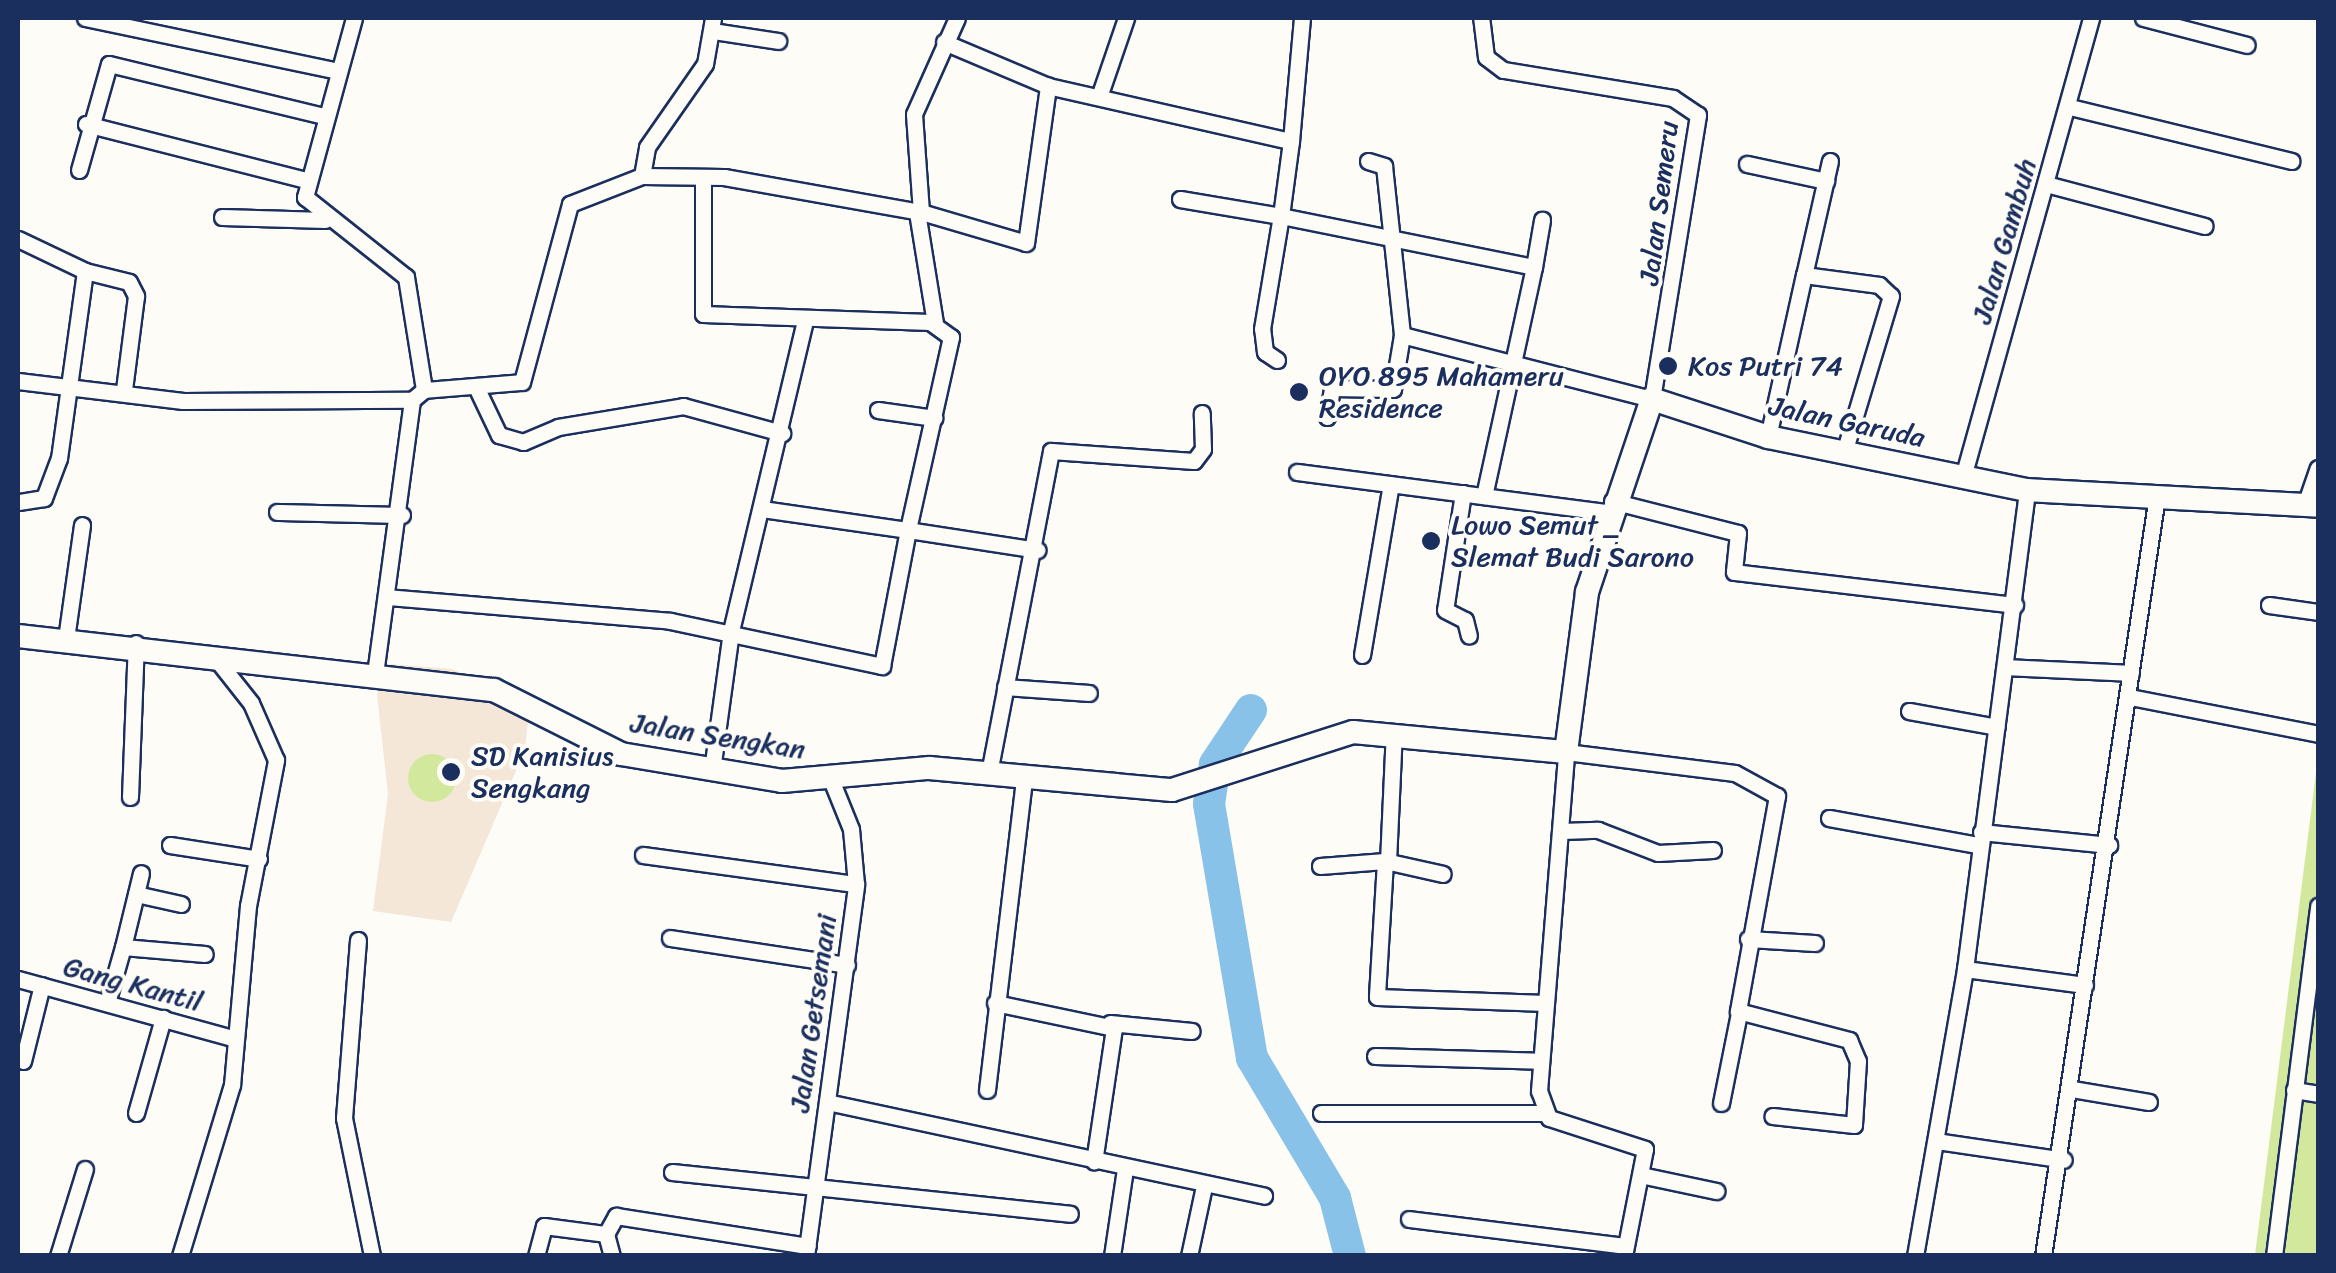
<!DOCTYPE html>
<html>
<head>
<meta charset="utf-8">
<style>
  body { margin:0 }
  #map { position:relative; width:2336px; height:1273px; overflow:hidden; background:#fdfcf7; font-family:Sriracha,sans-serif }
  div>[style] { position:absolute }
  .built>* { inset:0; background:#f4e7d8 }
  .green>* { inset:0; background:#d2e89d }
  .round { border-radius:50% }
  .river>* { height:32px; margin:-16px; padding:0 16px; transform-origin:16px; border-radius:16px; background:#89c2e8 }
  .roads { filter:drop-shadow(2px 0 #1b2f5e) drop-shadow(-2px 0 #1b2f5e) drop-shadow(0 2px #1b2f5e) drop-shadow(0 -2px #1b2f5e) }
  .minor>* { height:15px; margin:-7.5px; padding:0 7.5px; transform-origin:7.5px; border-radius:7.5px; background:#fdfcf7 }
  .secondary>* { height:22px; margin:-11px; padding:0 11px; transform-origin:11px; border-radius:11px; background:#fdfcf7 }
  .dots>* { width:28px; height:28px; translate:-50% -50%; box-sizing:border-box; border:5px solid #fdfcf7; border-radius:50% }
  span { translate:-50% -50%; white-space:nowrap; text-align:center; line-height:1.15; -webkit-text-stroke:8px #fdfcf7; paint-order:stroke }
  .street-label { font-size:28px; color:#1b2f5e }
  .poi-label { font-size:28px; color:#1b2f5e }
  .left { translate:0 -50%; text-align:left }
  .frame { position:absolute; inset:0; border:20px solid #1b2f5e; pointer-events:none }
</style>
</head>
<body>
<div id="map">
  <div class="built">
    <div style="clip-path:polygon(390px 664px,451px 669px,530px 700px,525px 750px,451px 922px,373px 911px,388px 794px,377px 694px)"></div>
  </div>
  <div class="green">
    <div class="round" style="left:408px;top:754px;width:48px;height:48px"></div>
    <div style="clip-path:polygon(2318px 757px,2318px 1255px,2255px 1255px)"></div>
  </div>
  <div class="river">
    <div style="left:1251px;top:710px;width:65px;rotate:123.7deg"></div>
    <div style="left:1215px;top:764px;width:40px;rotate:98.5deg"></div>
    <div style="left:1209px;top:804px;width:258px;rotate:80.4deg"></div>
    <div style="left:1252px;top:1058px;width:163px;rotate:59.3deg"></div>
    <div style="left:1335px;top:1198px;width:60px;rotate:75.5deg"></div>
  </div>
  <div class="roads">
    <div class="minor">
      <div style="left:85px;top:18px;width:258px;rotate:11.8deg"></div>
      <div style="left:354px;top:18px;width:186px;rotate:105.3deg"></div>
      <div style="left:305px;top:197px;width:129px;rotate:38.4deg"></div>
      <div style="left:406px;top:277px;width:114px;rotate:80.9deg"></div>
      <div style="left:2143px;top:18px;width:107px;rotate:14.6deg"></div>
      <div style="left:713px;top:31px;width:66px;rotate:8.7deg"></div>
      <div style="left:944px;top:42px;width:113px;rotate:22.9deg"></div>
      <div style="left:1048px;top:86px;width:249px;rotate:12.8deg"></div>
      <div style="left:1291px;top:141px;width:123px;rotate:-84.9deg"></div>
      <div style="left:1100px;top:94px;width:80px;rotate:-71.1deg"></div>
      <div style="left:2070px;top:107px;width:228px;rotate:13.7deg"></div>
      <div style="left:86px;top:124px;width:227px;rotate:14.3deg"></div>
      <div style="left:1368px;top:161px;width:17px;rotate:17deg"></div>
      <div style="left:1384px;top:166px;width:170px;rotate:83.9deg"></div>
      <div style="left:1402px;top:335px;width:258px;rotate:14.4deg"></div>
      <div style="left:1652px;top:399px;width:288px;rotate:-80.8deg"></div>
      <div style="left:1698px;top:115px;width:30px;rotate:-146deg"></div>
      <div style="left:1673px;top:98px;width:172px;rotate:-170.6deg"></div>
      <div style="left:1503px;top:70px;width:21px;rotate:-143deg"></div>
      <div style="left:1486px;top:57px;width:39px;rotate:-97deg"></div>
      <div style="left:1830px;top:161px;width:117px;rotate:102.8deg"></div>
      <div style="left:1804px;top:275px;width:76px;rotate:7.6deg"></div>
      <div style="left:1879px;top:285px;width:16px;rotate:43deg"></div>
      <div style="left:1891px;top:296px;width:164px;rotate:106.7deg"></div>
      <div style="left:1747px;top:164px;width:81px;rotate:12.1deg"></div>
      <div style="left:79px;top:170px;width:110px;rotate:-74.2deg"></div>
      <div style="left:109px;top:64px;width:221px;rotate:13.6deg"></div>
      <div style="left:642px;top:176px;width:29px;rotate:-80deg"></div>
      <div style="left:647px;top:147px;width:101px;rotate:-55.1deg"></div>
      <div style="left:705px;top:64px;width:47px;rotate:-80.1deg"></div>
      <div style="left:703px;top:178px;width:136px;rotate:90deg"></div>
      <div style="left:703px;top:314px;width:227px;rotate:2deg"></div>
      <div style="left:930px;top:322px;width:26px;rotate:36deg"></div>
      <div style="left:951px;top:337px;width:198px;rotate:102.6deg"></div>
      <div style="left:908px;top:530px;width:147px;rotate:-171.8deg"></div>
      <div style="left:2046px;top:184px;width:164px;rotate:14.8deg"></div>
      <div style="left:1180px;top:199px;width:102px;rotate:9.6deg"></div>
      <div style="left:1281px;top:216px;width:76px;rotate:-82.4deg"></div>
      <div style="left:917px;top:212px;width:112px;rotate:80.8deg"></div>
      <div style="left:921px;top:212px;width:98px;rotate:-94.1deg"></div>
      <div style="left:914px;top:114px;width:105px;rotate:-65.9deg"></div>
      <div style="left:222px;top:217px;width:103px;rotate:1.7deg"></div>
      <div style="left:18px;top:239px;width:74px;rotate:25.5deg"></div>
      <div style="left:85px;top:271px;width:189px;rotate:97.9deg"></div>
      <div style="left:59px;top:458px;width:43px;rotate:110.6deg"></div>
      <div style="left:44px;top:498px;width:26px;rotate:171deg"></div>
      <div style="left:85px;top:271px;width:45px;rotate:14deg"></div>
      <div style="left:129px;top:282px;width:16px;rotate:63deg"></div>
      <div style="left:136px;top:296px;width:95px;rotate:97.3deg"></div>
      <div style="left:1277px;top:360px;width:14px;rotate:-146deg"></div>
      <div style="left:1265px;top:352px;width:23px;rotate:-97deg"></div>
      <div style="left:1262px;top:329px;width:115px;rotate:-80.5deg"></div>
      <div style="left:1281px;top:216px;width:258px;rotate:11.4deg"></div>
      <div style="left:1534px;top:267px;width:48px;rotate:-80.3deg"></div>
      <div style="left:18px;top:381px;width:166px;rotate:6.9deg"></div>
      <div style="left:183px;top:401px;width:229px;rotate:-0.3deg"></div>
      <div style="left:478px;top:391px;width:49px;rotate:64.5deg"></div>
      <div style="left:499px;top:435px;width:25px;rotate:16deg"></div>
      <div style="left:523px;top:442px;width:38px;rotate:-23deg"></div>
      <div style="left:558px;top:427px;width:127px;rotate:-9.5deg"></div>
      <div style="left:683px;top:406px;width:103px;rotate:15.3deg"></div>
      <div style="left:878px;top:410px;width:57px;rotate:8.1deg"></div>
      <div style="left:1327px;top:417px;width:29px;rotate:-80deg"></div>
      <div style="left:1332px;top:388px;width:61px;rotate:0.9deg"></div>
      <div style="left:1393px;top:389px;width:55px;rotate:-80.5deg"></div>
      <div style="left:1768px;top:437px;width:166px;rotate:-77.5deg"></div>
      <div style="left:1297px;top:472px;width:313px;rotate:7.4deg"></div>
      <div style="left:1963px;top:477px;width:477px;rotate:-74.4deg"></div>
      <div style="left:1463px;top:493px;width:118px;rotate:98.7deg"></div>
      <div style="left:1445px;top:610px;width:22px;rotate:27deg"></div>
      <div style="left:1465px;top:620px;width:16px;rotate:76deg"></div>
      <div style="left:1484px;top:496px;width:234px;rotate:-77.7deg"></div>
      <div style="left:1612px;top:501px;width:130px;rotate:14.3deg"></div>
      <div style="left:1738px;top:533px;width:39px;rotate:96deg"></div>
      <div style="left:1734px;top:572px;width:283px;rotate:6.7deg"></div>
      <div style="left:2305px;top:505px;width:39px;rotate:-71deg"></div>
      <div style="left:277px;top:512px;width:125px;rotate:1.4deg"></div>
      <div style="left:387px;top:597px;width:284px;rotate:4.8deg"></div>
      <div style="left:670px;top:621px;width:217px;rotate:12deg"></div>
      <div style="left:882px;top:666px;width:138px;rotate:-79.2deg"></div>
      <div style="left:908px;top:530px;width:131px;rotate:8.8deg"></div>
      <div style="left:2269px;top:605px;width:49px;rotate:8.1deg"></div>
      <div style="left:66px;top:639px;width:115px;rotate:-82deg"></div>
      <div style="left:1362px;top:655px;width:173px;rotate:-80.4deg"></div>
      <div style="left:2006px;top:667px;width:125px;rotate:2.7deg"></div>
      <div style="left:375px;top:674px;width:276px;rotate:-82.3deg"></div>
      <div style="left:412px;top:400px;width:16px;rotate:-40deg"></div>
      <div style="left:424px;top:390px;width:98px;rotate:-4.7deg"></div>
      <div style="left:522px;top:382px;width:184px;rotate:-74.9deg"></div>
      <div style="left:570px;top:204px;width:77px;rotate:-21.3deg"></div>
      <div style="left:642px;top:176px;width:82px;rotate:0.7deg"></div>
      <div style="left:724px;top:177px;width:200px;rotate:10.1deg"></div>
      <div style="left:921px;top:212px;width:109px;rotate:16.4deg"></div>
      <div style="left:1026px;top:243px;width:159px;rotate:-82deg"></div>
      <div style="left:1005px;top:687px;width:84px;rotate:4.1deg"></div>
      <div style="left:2130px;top:697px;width:192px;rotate:11.1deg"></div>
      <div style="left:1909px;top:711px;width:89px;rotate:10.3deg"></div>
      <div style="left:712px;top:770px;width:140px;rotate:-82.2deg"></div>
      <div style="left:731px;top:631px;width:319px;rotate:-76.6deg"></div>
      <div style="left:989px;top:773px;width:328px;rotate:-79.1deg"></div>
      <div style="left:1051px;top:451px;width:143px;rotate:4deg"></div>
      <div style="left:1194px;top:461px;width:15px;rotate:-53deg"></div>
      <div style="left:1203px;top:449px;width:36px;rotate:-92deg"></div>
      <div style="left:130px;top:797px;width:154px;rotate:-87.8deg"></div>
      <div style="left:1829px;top:818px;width:151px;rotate:10.3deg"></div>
      <div style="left:1562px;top:831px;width:36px;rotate:-2deg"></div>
      <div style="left:1598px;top:830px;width:64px;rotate:21deg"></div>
      <div style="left:1658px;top:853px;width:55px;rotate:-3.1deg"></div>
      <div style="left:1981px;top:832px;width:129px;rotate:5.8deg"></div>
      <div style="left:170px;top:845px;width:90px;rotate:8.9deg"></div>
      <div style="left:643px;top:855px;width:215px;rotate:7.8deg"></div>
      <div style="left:1385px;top:861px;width:136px;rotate:93.4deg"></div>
      <div style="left:1377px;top:997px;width:169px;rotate:2deg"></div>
      <div style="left:1388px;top:862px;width:130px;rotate:-87.4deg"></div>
      <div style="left:1320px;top:866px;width:65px;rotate:-4.4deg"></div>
      <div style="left:1385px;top:861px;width:59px;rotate:12.6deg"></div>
      <div style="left:136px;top:894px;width:46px;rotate:12.5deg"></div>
      <div style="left:670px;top:938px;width:179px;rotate:8.7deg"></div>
      <div style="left:1748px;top:939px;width:67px;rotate:3.4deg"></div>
      <div style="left:358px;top:940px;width:179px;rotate:94.5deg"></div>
      <div style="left:344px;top:1118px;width:141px;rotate:78.5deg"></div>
      <div style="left:123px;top:947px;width:76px;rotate:-76.3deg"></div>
      <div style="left:1965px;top:969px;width:121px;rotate:7.6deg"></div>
      <div style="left:18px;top:979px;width:226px;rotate:15.4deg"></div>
      <div style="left:107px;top:1003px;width:58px;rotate:-74.1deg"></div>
      <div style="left:123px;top:947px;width:82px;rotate:4.9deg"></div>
      <div style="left:995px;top:1003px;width:122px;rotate:11.9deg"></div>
      <div style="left:1114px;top:1028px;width:135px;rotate:98.5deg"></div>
      <div style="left:1110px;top:1023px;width:82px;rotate:5.6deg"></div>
      <div style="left:1375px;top:1056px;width:164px;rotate:1.7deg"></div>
      <div style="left:23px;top:1061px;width:78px;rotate:-76deg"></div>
      <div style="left:2072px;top:1089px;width:78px;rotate:9.6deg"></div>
      <div style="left:987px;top:1090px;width:313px;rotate:-83.2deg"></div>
      <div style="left:2294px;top:1090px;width:24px;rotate:9deg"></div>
      <div style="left:827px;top:1102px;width:447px;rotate:12.1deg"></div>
      <div style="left:1721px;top:1103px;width:92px;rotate:-78.7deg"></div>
      <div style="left:136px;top:1113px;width:99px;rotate:-74.1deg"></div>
      <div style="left:1321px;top:1113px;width:222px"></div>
      <div style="left:1936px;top:1141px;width:129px;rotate:8.4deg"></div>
      <div style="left:672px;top:1172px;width:400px;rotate:6deg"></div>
      <div style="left:1645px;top:1176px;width:73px;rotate:11.9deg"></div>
      <div style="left:1409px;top:1219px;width:218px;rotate:7.1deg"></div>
      <div style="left:606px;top:1234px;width:21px;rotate:-61deg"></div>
      <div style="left:616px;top:1216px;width:194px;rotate:8.9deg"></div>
      <div style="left:58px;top:1256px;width:91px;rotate:-72.8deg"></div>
      <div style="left:180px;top:1256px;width:179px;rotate:-73.1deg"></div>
      <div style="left:232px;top:1085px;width:180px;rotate:-84.9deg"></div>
      <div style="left:248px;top:906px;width:149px;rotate:-79.1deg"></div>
      <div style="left:276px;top:760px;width:62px;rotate:-113.7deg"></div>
      <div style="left:251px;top:703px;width:61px;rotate:-128.4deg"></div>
      <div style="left:536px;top:1256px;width:31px;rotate:-75deg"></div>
      <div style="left:544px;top:1226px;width:63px;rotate:7.4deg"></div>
      <div style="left:606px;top:1234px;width:23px;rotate:75deg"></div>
      <div style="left:806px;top:1256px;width:375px;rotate:-82.3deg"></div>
      <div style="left:856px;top:884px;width:55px;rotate:-95.2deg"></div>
      <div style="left:851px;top:829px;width:51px;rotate:-112deg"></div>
      <div style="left:1112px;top:1256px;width:88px;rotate:-81.5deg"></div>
      <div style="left:1189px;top:1256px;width:72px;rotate:-77.9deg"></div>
      <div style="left:1624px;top:1256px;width:109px;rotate:-78.9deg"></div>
      <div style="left:1645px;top:1149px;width:101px;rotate:-162.1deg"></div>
      <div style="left:1549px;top:1118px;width:29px;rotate:-110deg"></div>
      <div style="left:1539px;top:1091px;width:340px;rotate:-85.4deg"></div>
      <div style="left:1566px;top:752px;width:170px;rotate:7.1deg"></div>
      <div style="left:1735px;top:773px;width:48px;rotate:28.7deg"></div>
      <div style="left:1777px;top:796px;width:219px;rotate:100.3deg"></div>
      <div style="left:1738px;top:1011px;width:115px;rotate:14.6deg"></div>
      <div style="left:1849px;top:1040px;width:23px;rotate:67deg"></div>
      <div style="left:1858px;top:1061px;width:64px;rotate:93.6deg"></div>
      <div style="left:1854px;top:1125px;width:82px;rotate:-173.7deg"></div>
      <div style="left:1915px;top:1256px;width:291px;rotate:-80.1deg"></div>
      <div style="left:1965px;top:969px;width:483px;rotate:-82.6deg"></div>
      <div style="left:2043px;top:1256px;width:769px;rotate:-81.47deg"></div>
      <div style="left:2274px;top:1256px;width:353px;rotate:-82.8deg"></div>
    </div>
    <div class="secondary">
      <div style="left:18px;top:636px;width:479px;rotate:6.5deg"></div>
      <div style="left:494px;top:690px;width:142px;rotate:26.7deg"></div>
      <div style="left:621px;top:754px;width:163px;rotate:9.5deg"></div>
      <div style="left:782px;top:781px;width:148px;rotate:-5.1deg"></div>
      <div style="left:929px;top:768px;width:244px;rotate:5.2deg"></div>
      <div style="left:1172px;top:790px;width:190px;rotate:-17.8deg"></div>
      <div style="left:1353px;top:732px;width:214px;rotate:5.4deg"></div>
      <div style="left:1566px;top:752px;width:161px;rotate:-82.5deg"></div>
      <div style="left:1587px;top:592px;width:204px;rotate:-71.4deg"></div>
      <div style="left:1652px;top:399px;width:122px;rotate:18.1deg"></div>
      <div style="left:1768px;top:437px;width:264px;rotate:11.6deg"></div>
      <div style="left:2027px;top:490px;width:291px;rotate:3.1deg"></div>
    </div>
  </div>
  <div class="dots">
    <div style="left:1668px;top:366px;background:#1b2f5e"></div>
    <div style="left:1299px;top:392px;background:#1b2f5e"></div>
    <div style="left:1431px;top:541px;background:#1b2f5e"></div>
    <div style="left:451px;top:772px;background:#1b2f5e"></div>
  </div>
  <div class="street-label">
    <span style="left:1659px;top:203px;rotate:-83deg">Jalan Semeru</span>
    <span style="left:2004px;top:241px;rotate:-74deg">Jalan Gambuh</span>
    <span style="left:1847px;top:422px;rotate:12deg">Jalan Garuda</span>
    <span style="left:718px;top:736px;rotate:9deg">Jalan Sengkan</span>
    <span style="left:133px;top:984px;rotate:15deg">Gang Kantil</span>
    <span style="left:813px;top:1013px;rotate:-82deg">Jalan Getsemani</span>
  </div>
  <div class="poi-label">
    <span class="left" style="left:1688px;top:366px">Kos Putri 74</span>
    <span class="left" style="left:1319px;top:392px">OYO 895 Mahameru<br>Residence</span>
    <span class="left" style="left:1451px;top:541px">Lowo Semut _<br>Slemat Budi Sarono</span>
    <span class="left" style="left:471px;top:772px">SD Kanisius<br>Sengkang</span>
  </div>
  <div class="frame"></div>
</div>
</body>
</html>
